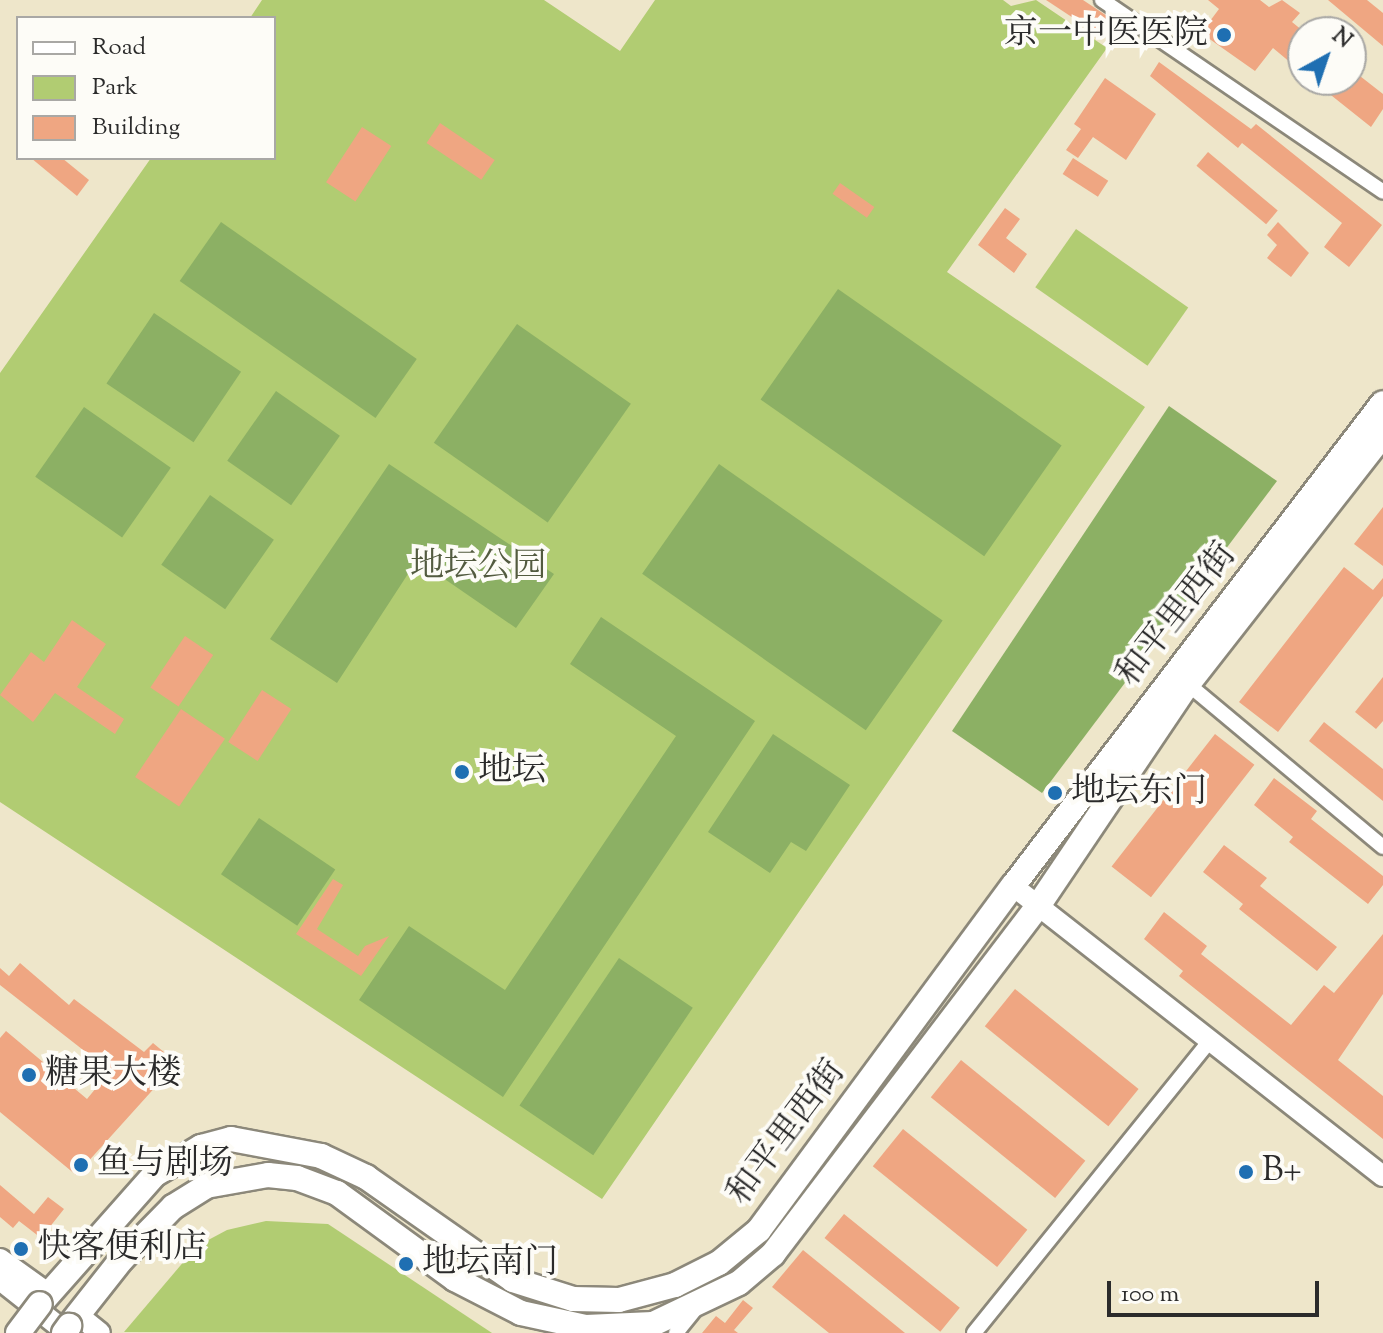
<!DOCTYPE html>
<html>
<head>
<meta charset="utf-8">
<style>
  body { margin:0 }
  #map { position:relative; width:1383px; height:1333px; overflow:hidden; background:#eee6ca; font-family:"Sorts Mill Goudy","Noto Serif SC",serif }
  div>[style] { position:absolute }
  .green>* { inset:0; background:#b1cc72; transform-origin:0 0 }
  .forest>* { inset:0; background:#8cb064; transform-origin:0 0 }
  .building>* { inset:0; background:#efa682; transform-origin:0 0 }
  .roads { filter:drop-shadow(2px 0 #8c887a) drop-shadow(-2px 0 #8c887a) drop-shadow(0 2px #8c887a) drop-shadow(0 -2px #8c887a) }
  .street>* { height:14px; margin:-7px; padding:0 7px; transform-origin:7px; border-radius:7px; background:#fff }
  .secondary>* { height:20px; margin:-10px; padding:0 10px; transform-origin:10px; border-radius:10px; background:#fff }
  .primary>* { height:24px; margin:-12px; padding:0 12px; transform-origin:12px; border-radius:12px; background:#fff }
  .bridges { filter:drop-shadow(2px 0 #8c887a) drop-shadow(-2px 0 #8c887a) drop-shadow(0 2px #8c887a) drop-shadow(0 -2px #8c887a) }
  .primary-bridge>* { height:24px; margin:-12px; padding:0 12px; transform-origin:12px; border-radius:12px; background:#fff }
  .dots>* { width:22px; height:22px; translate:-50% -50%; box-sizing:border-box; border:4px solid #fdfcf7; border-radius:50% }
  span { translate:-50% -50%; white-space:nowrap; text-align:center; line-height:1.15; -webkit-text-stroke:8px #fdfcf7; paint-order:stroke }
  .poi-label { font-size:34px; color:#2b2b2b }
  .right { translate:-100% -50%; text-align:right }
  .left { translate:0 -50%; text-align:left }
  .park-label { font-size:34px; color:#535b40 }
  .street-label { font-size:34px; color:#2b2b2b }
  .legend { position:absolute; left:16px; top:16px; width:260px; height:144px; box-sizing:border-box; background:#fdfcf7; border:2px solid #a9a8a5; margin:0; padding:10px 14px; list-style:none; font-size:24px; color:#2b2b2b }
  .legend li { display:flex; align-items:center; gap:16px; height:40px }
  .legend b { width:40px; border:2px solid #a9a8a5 }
  .north { position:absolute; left:1287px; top:16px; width:80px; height:80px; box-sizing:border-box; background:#fdfcf7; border:2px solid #a9a8a5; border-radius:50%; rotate:40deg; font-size:22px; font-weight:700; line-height:32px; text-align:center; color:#2b2b2b }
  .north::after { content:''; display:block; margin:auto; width:28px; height:36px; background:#1f6fb2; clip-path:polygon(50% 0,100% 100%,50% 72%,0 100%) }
  .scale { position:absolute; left:1107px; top:1281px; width:212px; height:36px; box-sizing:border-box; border:4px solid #2b2b2b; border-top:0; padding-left:10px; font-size:24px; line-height:28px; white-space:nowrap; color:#2b2b2b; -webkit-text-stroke:6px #fdfcf7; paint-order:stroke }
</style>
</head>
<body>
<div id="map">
  <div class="green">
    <div style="clip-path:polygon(262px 0,544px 0,620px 51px,655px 0,1003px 0,1011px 6px,1036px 0,1107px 48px,947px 272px,1145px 407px,602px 1199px,0 802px,0 373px,151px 158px,274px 158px,274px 18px,250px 18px)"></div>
    <div style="left:1076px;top:229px;width:137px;height:71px;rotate:35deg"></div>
    <div style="clip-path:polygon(266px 1221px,328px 1224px,492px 1333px,124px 1332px,197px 1246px,227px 1230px)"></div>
  </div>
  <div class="forest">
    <div style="left:221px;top:222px;width:239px;height:72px;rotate:35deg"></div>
    <div style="left:838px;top:289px;width:273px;height:135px;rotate:35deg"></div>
    <div style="left:154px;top:313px;width:105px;height:85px;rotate:34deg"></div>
    <div style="left:517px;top:324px;width:139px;height:145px;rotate:35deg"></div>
    <div style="left:276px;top:391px;width:78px;height:85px;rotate:35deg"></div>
    <div style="clip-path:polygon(1169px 406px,1277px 481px,1042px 793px,952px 731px)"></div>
    <div style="left:84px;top:407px;width:106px;height:85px;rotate:35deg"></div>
    <div style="clip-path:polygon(389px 464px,554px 574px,516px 628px,417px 560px,337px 683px,270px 639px)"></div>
    <div style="left:719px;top:464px;width:273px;height:134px;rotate:35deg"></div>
    <div style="left:210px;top:495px;width:78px;height:85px;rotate:35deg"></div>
    <div style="clip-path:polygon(601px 617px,755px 721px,503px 1097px,359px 1000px,409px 926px,505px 990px,676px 736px,570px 664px)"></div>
    <div style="clip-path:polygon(773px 734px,850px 785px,806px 851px,791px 842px,770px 873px,708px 832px)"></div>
    <div style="left:259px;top:818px;width:92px;height:68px;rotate:34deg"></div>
    <div style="left:619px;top:958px;width:89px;height:178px;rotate:34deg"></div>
  </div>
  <div class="building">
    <div style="clip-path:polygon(1046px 0,1083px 0,1110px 18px,1099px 35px)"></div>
    <div style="clip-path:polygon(1208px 0,1260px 0,1269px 7px,1282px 0,1300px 13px,1292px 22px,1303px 31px,1303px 73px,1273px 48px,1255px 71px,1201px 33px,1219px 9px)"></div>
    <div style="clip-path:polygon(1328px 0,1367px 0,1383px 13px,1383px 46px)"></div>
    <div style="clip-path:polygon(1159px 62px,1251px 129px,1256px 124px,1382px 225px,1349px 267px,1324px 247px,1342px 223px,1242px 143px,1238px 148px,1150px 76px)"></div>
    <div style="clip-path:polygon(1351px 69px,1383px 94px,1383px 109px,1371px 127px,1312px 80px,1351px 80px)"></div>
    <div style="clip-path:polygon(1105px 78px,1156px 114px,1126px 160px,1093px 137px,1078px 158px,1066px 150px,1081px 129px,1074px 124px)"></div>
    <div style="left:440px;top:123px;width:66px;height:24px;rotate:34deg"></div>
    <div style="left:362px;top:127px;width:35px;height:66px;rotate:33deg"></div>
    <div style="left:1208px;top:152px;width:91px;height:18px;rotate:40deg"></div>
    <div style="clip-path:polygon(31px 158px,62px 158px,89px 180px,77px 196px)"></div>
    <div style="left:1073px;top:158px;width:42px;height:19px;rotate:33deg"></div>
    <div style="left:840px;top:183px;width:42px;height:13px;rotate:35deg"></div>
    <div style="clip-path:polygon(1005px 208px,1020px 219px,1006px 238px,1027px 254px,1014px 273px,978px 245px)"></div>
    <div style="clip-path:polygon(1278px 222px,1309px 253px,1291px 277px,1267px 258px,1277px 245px,1267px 235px)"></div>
    <div style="clip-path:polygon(1383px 507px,1383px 566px,1354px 544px)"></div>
    <div style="clip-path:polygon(1344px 567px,1373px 590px,1383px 578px,1383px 596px,1278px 732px,1239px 702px)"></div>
    <div style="clip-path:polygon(72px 620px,106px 644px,77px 687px,124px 719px,115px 734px,55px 693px,33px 722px,0 695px,31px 652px,44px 662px)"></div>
    <div style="left:185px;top:636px;width:34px;height:62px;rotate:34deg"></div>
    <div style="clip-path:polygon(1383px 677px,1383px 721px,1376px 729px,1355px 712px)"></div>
    <div style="left:262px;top:690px;width:35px;height:62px;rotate:33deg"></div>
    <div style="left:181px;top:709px;width:53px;height:82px;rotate:34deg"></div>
    <div style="clip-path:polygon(1324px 722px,1383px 769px,1383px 801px,1309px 741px)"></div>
    <div style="left:1215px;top:734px;width:50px;height:168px;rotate:38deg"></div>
    <div style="clip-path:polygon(1274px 778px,1317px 811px,1311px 819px,1383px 876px,1383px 885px,1368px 904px,1289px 842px,1293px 837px,1254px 805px)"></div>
    <div style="clip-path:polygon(1224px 845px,1267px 878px,1260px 886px,1337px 947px,1317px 971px,1239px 909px,1243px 904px,1203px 872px)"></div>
    <div style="clip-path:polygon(333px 879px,343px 885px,317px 929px,358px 956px,365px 946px,389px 936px,361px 976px,296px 934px)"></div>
    <div style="clip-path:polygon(1164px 912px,1207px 946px,1201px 954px,1291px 1025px,1324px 985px,1334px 993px,1383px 934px,1383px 994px,1338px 1060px,1383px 1096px,1383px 1139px,1179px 976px,1183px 971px,1144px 939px)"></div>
    <div style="clip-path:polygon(20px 963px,69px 1005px,74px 999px,144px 1052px,153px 1043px,177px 1063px,76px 1175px,0 1112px,0 1038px,6px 1031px,87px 1099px,110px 1071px,0 985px,0 968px,9px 976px)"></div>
    <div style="left:1015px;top:989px;width:159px;height:48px;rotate:39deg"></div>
    <div style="left:961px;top:1060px;width:160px;height:48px;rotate:39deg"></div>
    <div style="left:903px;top:1129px;width:160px;height:48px;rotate:39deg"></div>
    <div style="clip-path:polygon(0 1185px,34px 1214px,48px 1197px,64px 1209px,41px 1238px,19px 1221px,13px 1228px,0 1217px)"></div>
    <div style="left:844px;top:1214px;width:149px;height:31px;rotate:39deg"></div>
    <div style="clip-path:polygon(803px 1250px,905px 1333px,829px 1333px,772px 1287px)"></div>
    <div style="clip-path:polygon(743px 1300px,753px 1308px,734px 1330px,738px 1333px,702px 1333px,716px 1316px,725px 1323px)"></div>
  </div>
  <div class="roads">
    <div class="street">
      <div style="left:1102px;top:0;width:340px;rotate:34.3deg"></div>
      <div style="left:1188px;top:684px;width:254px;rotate:39.9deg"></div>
      <div style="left:676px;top:1333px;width:32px;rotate:-51deg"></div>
      <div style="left:974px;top:1333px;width:376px;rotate:-51.1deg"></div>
    </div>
    <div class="secondary">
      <div style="left:1013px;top:886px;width:470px;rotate:38.1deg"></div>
      <div style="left:0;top:1259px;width:60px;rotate:35.5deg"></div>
      <div style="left:0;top:1280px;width:85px;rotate:38.3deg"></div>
      <div style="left:78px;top:1315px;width:28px;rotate:39deg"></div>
    </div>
    <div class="primary">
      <div style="left:40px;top:1304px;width:172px;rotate:-48.5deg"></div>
      <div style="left:154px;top:1175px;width:55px;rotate:-30.8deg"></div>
      <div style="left:201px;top:1147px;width:31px;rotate:-15deg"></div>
      <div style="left:231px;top:1139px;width:92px;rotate:10.7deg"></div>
      <div style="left:321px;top:1156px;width:50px;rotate:25deg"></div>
      <div style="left:366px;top:1177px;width:179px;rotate:35deg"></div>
      <div style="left:513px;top:1280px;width:63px;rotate:17.6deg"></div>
      <div style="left:573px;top:1299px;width:46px;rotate:1.2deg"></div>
      <div style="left:619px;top:1300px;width:58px;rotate:-15deg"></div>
      <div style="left:675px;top:1285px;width:49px;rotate:-26.6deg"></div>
      <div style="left:719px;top:1263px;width:52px;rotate:-39.5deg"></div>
      <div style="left:759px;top:1230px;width:428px;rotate:-53.6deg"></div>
      <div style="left:1013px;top:886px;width:608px;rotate:-52.55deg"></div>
      <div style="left:69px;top:1326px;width:85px;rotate:-51.7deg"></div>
      <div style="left:122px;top:1259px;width:73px;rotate:-45.6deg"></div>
      <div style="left:173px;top:1207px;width:39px;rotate:-32deg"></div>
      <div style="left:206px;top:1186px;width:63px;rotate:-10.1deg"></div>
      <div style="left:268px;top:1175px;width:29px;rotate:6deg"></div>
      <div style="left:297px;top:1178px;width:43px;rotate:20.6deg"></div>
      <div style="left:337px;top:1193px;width:146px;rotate:36.1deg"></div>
      <div style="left:455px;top:1279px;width:74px;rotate:27.3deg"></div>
      <div style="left:521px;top:1313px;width:66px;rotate:12.2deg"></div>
      <div style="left:586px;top:1327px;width:67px;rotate:-2.6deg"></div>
      <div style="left:653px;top:1324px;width:95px;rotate:-25.5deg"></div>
      <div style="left:739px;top:1283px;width:45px;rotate:-40.5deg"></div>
      <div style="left:773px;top:1254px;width:437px;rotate:-52.7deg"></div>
      <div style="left:1038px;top:906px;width:268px;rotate:-56deg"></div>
      <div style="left:1188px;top:684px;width:317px;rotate:-52deg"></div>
    </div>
  </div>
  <div class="bridges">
    <div class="primary-bridge">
      <div style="left:18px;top:1333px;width:36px;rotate:-53deg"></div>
      <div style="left:64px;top:1333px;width:9px;rotate:-54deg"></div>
    </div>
  </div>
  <div class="dots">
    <div style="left:1224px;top:35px;background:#1f6fb2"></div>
    <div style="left:462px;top:772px;background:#1f6fb2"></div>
    <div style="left:1055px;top:793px;background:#1f6fb2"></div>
    <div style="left:29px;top:1075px;background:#1f6fb2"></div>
    <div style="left:81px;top:1165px;background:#1f6fb2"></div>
    <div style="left:1246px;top:1172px;background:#1f6fb2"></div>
    <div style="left:21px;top:1249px;background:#1f6fb2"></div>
    <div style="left:406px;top:1264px;background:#1f6fb2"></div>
  </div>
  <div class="poi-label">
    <span class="right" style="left:1208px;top:35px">京一中医医院</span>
    <span class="left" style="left:478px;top:772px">地坛</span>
    <span class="left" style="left:1071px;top:793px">地坛东门</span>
    <span class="left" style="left:45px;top:1075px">糖果大楼</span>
    <span class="left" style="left:97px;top:1165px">鱼与剧场</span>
    <span class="left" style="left:1262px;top:1172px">B+</span>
    <span class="left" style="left:37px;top:1249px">快客便利店</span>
    <span class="left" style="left:422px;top:1264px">地坛南门</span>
  </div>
  <div class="park-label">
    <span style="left:478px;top:568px">地坛公园</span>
  </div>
  <div class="street-label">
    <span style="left:1177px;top:615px;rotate:-52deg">和平里西街</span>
    <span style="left:787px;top:1133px;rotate:-53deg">和平里西街</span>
  </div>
  <ul class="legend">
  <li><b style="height:10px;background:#fff"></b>Road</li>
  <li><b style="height:22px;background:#b1cc72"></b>Park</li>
  <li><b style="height:22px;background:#efa682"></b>Building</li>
  </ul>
  <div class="north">N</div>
  <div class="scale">100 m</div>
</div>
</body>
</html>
